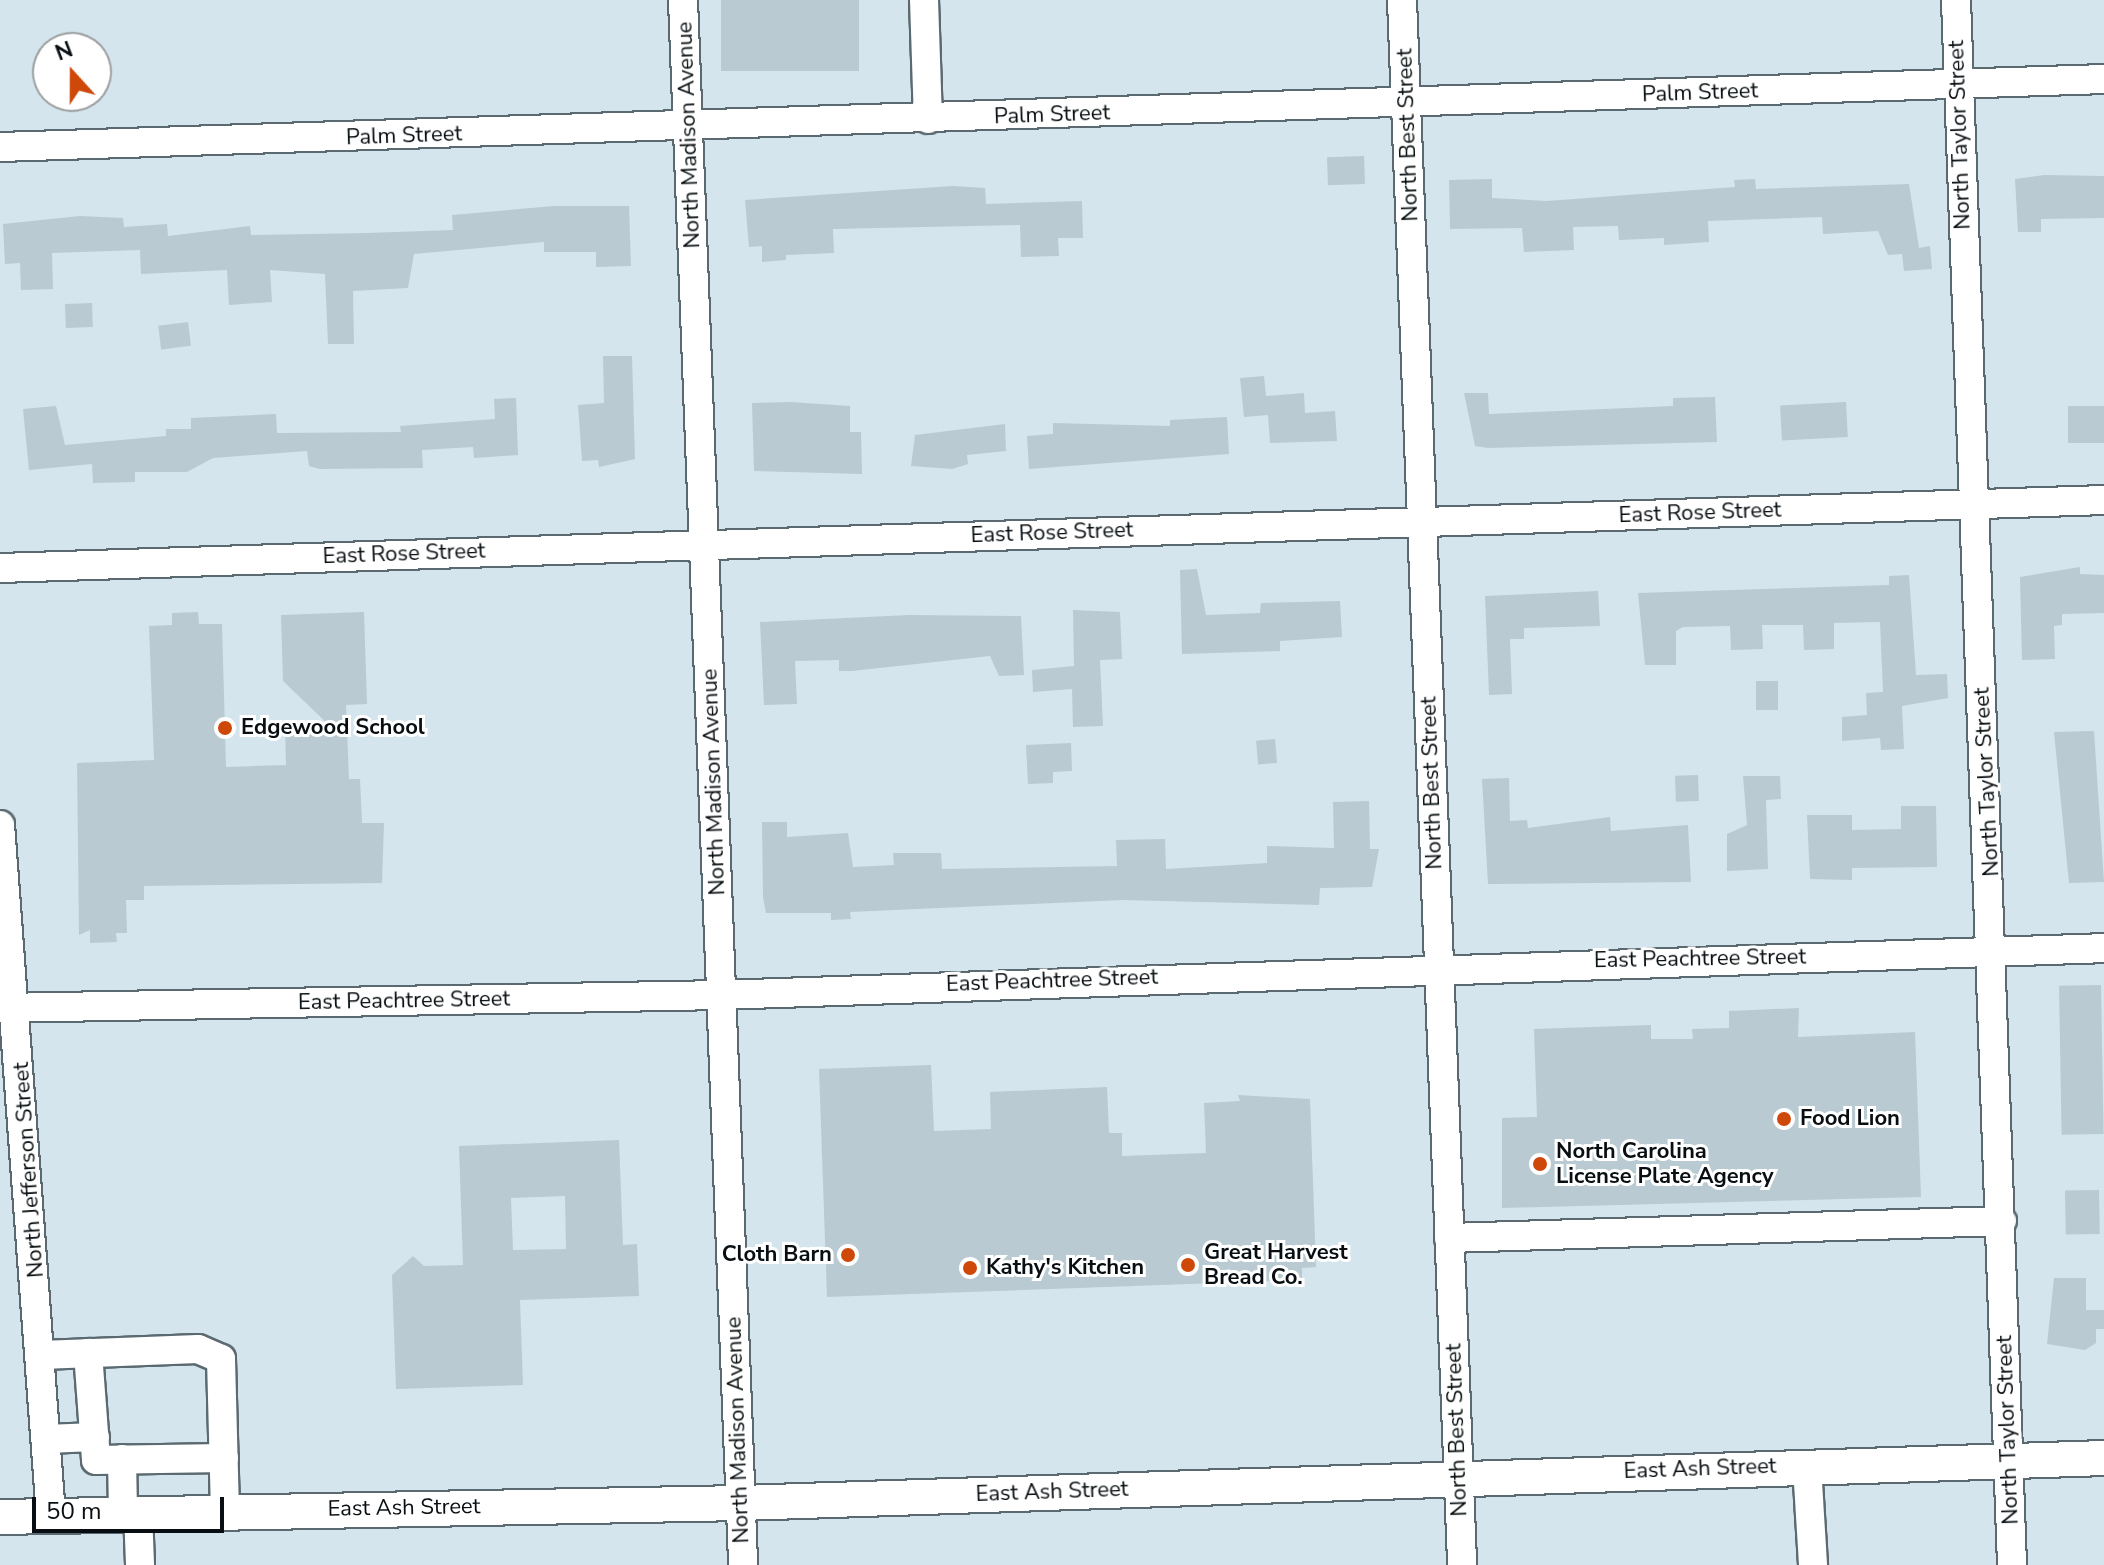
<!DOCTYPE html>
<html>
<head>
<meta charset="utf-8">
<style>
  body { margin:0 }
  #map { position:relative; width:2104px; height:1565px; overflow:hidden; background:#d4e5ed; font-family:"Nunito Sans",sans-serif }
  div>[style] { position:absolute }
  .building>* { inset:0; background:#b9cad2; transform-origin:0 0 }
  .roads { filter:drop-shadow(2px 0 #5b6a71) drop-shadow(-2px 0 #5b6a71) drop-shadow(0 2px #5b6a71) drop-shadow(0 -2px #5b6a71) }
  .minor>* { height:28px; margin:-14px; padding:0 14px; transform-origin:14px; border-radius:14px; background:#fff }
  .major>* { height:34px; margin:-17px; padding:0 17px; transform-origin:17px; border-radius:17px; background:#fff }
  .dots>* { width:22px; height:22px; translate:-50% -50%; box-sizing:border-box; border:4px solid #fff; border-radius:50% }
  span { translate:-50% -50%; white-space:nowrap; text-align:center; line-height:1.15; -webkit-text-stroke:6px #fff; paint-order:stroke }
  .street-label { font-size:22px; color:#080e11 }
  .poi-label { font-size:22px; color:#080e11; font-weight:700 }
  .left { translate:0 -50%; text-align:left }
  .right { translate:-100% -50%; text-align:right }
  .north { position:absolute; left:32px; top:32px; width:80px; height:80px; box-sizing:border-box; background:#fff; border:2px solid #9c9fa0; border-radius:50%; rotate:339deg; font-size:22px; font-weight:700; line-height:32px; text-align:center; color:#080e11 }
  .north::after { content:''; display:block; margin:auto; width:28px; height:36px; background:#ce4809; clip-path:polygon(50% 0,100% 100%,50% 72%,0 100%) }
  .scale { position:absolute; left:32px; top:1497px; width:192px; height:36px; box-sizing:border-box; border:4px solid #080e11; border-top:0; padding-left:10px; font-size:24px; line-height:28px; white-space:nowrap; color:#080e11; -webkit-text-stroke:6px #fff; paint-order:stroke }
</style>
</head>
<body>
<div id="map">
  <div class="building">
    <div style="left:721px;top:0;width:138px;height:71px"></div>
    <div style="left:1364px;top:156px;width:28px;height:37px;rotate:88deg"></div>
    <div style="clip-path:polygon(2044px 175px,2104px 176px,2104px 218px,2041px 219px,2041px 232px,2018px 232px,2015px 179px)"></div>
    <div style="clip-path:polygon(1492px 179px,1492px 198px,1547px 201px,1735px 187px,1734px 180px,1755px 179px,1756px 189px,1909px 184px,1919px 248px,1930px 246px,1932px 269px,1904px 271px,1902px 254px,1888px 255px,1878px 231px,1823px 234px,1822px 217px,1708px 221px,1709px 242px,1664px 245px,1664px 238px,1619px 240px,1618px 226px,1573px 227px,1574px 250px,1524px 252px,1522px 228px,1450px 229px,1449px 180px)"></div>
    <div style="clip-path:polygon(953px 186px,985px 188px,986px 204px,1082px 201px,1083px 238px,1058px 238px,1059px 256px,1021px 257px,1020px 225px,833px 229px,834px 253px,786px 255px,786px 260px,762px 262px,762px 246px,749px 247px,745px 200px)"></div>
    <div style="clip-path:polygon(554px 206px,629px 206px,631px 266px,596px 267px,596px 252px,544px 252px,544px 242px,414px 254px,408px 288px,353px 291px,354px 344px,328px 344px,325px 274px,270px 270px,272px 302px,229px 305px,227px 270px,141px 274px,140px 250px,52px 253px,53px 289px,21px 290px,20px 263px,5px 264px,3px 224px,80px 216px,123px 218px,124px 227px,167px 224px,168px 236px,250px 226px,251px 235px,367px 233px,453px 230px,452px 215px)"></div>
    <div style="left:92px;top:303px;width:24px;height:27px;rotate:88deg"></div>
    <div style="left:188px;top:322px;width:24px;height:30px;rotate:83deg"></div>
    <div style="clip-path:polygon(603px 356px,632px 356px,635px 459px,599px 467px,598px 460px,582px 461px,578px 405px,604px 403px)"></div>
    <div style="clip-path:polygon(1264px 376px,1266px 396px,1304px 393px,1305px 413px,1335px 411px,1337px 441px,1270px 443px,1268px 415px,1244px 417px,1240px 378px)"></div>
    <div style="clip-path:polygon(1464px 393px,1488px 393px,1489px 414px,1673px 406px,1673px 398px,1715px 397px,1717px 442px,1488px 448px,1475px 446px)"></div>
    <div style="clip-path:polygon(516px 398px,518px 455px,474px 458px,473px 447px,422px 450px,423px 468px,320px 469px,309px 466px,307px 451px,213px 458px,187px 472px,135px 472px,135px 482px,93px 483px,92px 464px,29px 470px,23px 409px,56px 406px,65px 445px,166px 436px,166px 429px,191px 429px,191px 418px,276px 414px,277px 433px,401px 432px,400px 426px,495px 419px,494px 399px)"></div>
    <div style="clip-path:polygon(790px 402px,850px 406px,850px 432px,861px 432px,862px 474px,754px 471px,752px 403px)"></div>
    <div style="left:1846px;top:402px;width:35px;height:66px;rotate:87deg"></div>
    <div style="left:2104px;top:406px;width:37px;height:36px;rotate:90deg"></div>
    <div style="clip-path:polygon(1227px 417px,1229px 454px,1029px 469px,1027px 436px,1053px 434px,1053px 423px,1170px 426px,1170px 420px)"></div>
    <div style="clip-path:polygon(1005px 424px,1006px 451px,967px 455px,968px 464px,952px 469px,911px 466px,915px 435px)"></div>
    <div style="clip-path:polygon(2080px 567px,2080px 574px,2104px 575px,2104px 613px,2062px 614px,2062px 625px,2054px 626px,2055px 659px,2022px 660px,2020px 577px)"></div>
    <div style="clip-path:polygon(1197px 569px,1206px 615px,1260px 613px,1261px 603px,1340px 601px,1342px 637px,1280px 641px,1280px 651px,1182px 654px,1180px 570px)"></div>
    <div style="clip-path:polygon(1909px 575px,1916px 675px,1947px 674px,1948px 698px,1902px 706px,1904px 749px,1881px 750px,1880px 738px,1842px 741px,1842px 717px,1867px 715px,1866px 693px,1883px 692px,1880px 622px,1834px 623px,1834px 649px,1804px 650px,1803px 625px,1762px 625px,1763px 649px,1731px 650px,1730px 626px,1683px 627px,1676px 631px,1676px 665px,1645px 665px,1638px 593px,1889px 585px,1889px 576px)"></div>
    <div style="clip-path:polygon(1598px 591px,1600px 626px,1524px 628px,1524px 639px,1510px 639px,1512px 694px,1489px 695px,1485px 596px)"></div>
    <div style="clip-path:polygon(1073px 610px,1120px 612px,1122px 659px,1100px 660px,1103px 726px,1073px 727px,1072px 689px,1033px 692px,1032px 670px,1074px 666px)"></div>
    <div style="clip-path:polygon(198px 612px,199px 624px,222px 624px,226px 767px,286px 765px,285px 726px,329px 725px,283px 681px,281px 615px,364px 612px,367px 704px,346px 705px,349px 779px,360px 779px,362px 823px,384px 823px,382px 883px,144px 886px,144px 900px,126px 900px,127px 933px,116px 933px,117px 942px,90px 943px,90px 930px,79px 935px,77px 763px,154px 760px,149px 626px,172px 625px,172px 613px)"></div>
    <div style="clip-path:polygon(909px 615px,1021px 616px,1024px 675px,999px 676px,990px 656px,852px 671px,839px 671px,839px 660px,795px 661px,797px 704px,764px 705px,760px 622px)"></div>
    <div style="left:1756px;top:681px;width:22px;height:29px"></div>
    <div style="clip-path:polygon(2094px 731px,2104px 882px,2069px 883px,2054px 732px)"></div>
    <div style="left:1275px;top:739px;width:24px;height:19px;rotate:85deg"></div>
    <div style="clip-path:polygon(1071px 743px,1072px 771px,1053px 772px,1053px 783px,1028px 784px,1026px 745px)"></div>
    <div style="left:1698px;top:775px;width:26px;height:23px;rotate:88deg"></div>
    <div style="clip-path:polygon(1743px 776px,1780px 776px,1781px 799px,1766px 800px,1768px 869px,1727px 871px,1727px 834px,1747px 825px)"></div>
    <div style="clip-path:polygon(1509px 778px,1510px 821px,1527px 820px,1528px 828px,1610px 817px,1611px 831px,1688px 825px,1691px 882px,1488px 884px,1482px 779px)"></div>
    <div style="clip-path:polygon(1369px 801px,1370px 849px,1379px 849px,1372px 887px,1320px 888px,1319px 905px,1122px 900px,850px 912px,851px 919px,831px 920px,831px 913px,766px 913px,763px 897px,762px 822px,787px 822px,787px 837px,848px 833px,853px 867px,894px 865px,893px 853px,941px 853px,942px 869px,1117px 866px,1116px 840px,1165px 839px,1166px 869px,1267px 863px,1267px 846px,1334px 848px,1333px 802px)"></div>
    <div style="clip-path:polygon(1901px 806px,1936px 806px,1937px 867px,1852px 868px,1852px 880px,1810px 879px,1807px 815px,1852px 815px,1852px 830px,1901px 829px)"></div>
    <div style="left:2101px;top:985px;width:149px;height:42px;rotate:89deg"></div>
    <div style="clip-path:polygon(1799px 1008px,1798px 1037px,1915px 1032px,1921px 1197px,1502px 1208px,1502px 1118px,1537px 1117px,1534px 1029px,1651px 1025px,1651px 1039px,1693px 1039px,1692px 1029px,1729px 1028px,1729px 1011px)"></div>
    <div style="clip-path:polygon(931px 1065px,934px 1131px,991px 1129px,990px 1092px,1107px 1087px,1109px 1133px,1122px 1133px,1122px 1156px,1206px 1153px,1204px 1103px,1240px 1101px,1238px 1095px,1310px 1099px,1316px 1267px,1302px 1268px,1302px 1280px,827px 1297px,819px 1069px)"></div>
    <div style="clip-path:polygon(evenodd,619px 1140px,623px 1245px,637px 1244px,639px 1296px,520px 1300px,523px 1385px,396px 1389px,392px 1275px,413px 1256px,424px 1266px,463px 1265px,459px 1146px,619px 1140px,565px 1196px,566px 1249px,513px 1250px,511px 1198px,565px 1196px)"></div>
    <div style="left:2099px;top:1190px;width:44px;height:34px;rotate:89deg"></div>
    <div style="clip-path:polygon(2054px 1278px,2086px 1278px,2086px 1310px,2104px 1310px,2104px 1329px,2096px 1329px,2096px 1343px,2085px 1350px,2047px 1344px)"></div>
  </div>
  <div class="roads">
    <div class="minor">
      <div style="left:683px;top:0;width:1566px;rotate:87.8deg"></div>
      <div style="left:924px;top:0;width:119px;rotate:88.1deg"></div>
      <div style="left:1402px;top:0;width:1566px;rotate:87.8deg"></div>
      <div style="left:1956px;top:0;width:1566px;rotate:87.95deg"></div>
      <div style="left:0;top:147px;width:2105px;rotate:-1.85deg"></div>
      <div style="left:0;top:568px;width:2105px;rotate:-1.85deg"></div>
      <div style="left:0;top:825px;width:693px;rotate:85.78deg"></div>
      <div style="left:0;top:1008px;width:720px;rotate:-1.03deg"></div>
      <div style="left:720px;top:995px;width:1385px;rotate:-1.94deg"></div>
      <div style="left:1449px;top:1238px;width:553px;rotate:-1.76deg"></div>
      <div style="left:88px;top:1353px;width:107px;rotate:85.7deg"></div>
      <div style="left:96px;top:1460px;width:128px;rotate:-0.9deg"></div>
      <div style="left:41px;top:1355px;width:157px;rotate:-2.2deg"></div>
      <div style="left:198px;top:1349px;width:25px;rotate:23deg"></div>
      <div style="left:221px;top:1359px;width:152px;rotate:88.5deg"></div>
      <div style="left:46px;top:1439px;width:49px;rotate:-2.3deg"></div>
      <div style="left:122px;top:1459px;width:53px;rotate:88.9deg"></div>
      <div style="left:1807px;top:1466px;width:99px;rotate:86.5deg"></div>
      <div style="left:138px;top:1512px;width:53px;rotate:87.8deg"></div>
    </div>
    <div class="major">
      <div style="left:0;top:1517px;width:741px;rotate:-1.08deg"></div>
      <div style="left:741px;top:1503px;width:1364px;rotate:-1.89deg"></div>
    </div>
  </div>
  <div class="dots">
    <div style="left:225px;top:728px;background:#ce4809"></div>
    <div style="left:1784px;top:1119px;background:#ce4809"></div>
    <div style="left:1540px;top:1164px;background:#ce4809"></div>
    <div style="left:848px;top:1255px;background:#ce4809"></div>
    <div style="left:1188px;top:1265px;background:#ce4809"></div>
    <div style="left:970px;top:1268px;background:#ce4809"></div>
  </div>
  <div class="street-label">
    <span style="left:1700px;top:93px;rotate:-2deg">Palm Street</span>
    <span style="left:1052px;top:115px;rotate:-2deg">Palm Street</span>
    <span style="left:689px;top:135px;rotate:-92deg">North Madison Avenue</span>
    <span style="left:1408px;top:135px;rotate:-92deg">North Best Street</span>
    <span style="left:1960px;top:135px;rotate:-92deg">North Taylor Street</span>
    <span style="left:404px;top:136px;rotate:-2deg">Palm Street</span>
    <span style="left:1700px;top:513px;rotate:-2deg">East Rose Street</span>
    <span style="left:1052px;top:533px;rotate:-2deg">East Rose Street</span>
    <span style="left:404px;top:554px;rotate:-2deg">East Rose Street</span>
    <span style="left:714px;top:782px;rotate:-92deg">North Madison Avenue</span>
    <span style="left:1987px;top:782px;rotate:-93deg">North Taylor Street</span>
    <span style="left:1432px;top:783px;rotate:-92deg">North Best Street</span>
    <span style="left:1700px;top:959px;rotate:-1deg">East Peachtree Street</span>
    <span style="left:1052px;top:981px;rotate:-2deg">East Peachtree Street</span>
    <span style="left:404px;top:1001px;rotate:-1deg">East Peachtree Street</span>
    <span style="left:29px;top:1170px;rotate:-94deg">North Jefferson Street</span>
    <span style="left:738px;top:1430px;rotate:-92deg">North Madison Avenue</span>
    <span style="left:1457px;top:1430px;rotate:-92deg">North Best Street</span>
    <span style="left:2008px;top:1430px;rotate:-92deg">North Taylor Street</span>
    <span style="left:1700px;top:1469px;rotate:-2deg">East Ash Street</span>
    <span style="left:1052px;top:1492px;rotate:-2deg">East Ash Street</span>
    <span style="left:404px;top:1508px;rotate:-1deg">East Ash Street</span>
  </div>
  <div class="poi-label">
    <span class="left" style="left:241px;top:728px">Edgewood School</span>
    <span class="left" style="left:1800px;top:1119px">Food Lion</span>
    <span class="left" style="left:1556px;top:1164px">North Carolina<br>License Plate Agency</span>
    <span class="left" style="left:1204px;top:1265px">Great Harvest<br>Bread Co.</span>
    <span class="right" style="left:832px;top:1255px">Cloth Barn</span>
    <span class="left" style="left:986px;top:1268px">Kathy's Kitchen</span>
  </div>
  <div class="north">N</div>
  <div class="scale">50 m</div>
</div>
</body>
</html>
